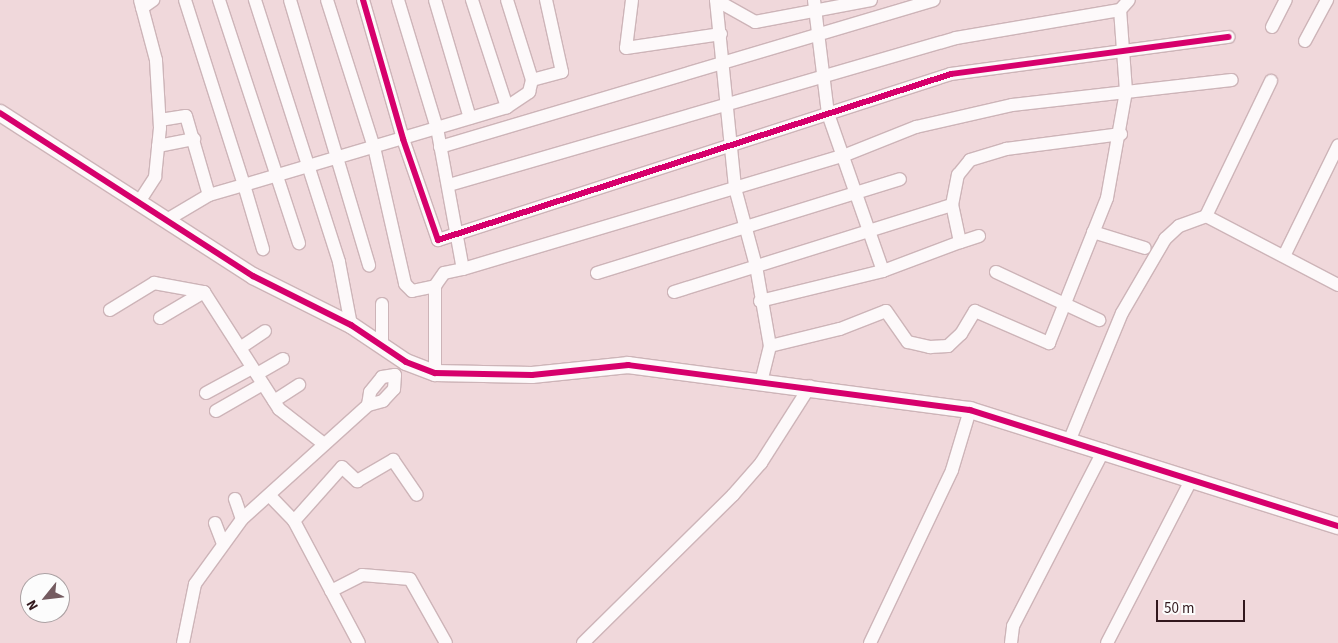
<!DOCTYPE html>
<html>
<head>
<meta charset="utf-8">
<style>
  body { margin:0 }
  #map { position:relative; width:1338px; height:643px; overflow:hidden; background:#f0d8db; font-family:"Source Sans 3",sans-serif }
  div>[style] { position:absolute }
  .roads { filter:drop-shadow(1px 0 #cdb4b8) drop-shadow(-1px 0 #cdb4b8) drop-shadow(0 1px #cdb4b8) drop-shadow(0 -1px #cdb4b8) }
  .street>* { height:12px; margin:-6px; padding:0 6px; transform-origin:6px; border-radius:6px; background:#fdf9fa }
  .secondary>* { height:16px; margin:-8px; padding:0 8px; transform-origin:8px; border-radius:8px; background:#fdf9fa }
  .cycleway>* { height:6px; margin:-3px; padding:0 3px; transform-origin:3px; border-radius:3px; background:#d6006c }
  span { translate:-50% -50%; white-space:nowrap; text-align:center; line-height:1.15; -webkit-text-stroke:4px #fcfcfc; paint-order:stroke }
  .north { position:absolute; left:20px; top:573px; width:50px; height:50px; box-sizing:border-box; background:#fcfcfc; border:1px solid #aba1a3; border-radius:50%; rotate:241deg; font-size:14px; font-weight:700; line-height:20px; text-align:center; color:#32181d }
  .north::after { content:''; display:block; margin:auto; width:18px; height:22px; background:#745b60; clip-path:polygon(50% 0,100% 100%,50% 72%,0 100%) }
  .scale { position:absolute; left:1156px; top:600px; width:89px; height:22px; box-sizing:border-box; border:2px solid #32181d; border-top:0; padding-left:6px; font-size:15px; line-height:18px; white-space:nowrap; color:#32181d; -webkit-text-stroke:4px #fcfcfc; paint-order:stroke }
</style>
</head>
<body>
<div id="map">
  <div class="roads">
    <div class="street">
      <div style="left:185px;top:0;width:194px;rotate:72.3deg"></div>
      <div style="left:244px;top:185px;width:274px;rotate:-16.5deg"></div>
      <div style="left:507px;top:107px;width:27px;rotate:-34deg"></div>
      <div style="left:529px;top:92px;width:12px;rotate:-76deg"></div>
      <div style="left:532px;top:80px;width:31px;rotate:-15deg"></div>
      <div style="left:562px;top:72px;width:74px;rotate:-102.5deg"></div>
      <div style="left:219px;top:0;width:256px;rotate:71.8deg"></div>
      <div style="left:255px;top:0;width:275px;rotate:72.2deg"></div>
      <div style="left:339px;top:262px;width:64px;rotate:79.2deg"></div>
      <div style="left:290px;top:0;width:277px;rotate:73.4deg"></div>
      <div style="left:327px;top:0;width:154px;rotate:72.3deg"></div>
      <div style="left:374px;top:147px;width:140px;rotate:77.2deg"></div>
      <div style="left:405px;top:284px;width:10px;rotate:45deg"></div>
      <div style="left:412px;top:291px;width:24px;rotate:-12deg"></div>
      <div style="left:363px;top:0;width:145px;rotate:73.9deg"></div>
      <div style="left:403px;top:139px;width:107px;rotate:70.9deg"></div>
      <div style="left:438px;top:240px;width:539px;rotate:-17.93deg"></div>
      <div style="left:951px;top:74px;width:280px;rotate:-7.6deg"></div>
      <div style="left:398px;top:0;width:134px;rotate:73.1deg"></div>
      <div style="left:437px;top:128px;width:143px;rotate:79.6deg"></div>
      <div style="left:463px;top:269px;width:19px;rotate:168deg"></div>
      <div style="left:444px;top:273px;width:16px;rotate:125deg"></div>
      <div style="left:435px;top:286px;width:87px;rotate:90deg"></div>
      <div style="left:435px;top:0;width:123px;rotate:73.5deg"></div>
      <div style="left:472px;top:0;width:113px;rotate:71.9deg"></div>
      <div style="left:507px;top:0;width:84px;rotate:72.6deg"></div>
      <div style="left:632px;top:0;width:48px;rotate:97.1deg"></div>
      <div style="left:626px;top:48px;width:96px;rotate:-8.4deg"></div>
      <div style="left:716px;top:0;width:189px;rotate:84.2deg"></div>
      <div style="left:735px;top:188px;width:81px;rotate:74.9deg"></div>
      <div style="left:756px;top:266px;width:81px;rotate:80.1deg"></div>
      <div style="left:770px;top:346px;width:36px;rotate:104deg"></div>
      <div style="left:716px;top:0;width:45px;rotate:29.4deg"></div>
      <div style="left:755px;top:22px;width:118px;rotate:-10.7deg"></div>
      <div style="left:814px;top:0;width:115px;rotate:83deg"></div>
      <div style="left:828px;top:114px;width:166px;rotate:70.7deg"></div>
      <div style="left:142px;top:8px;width:14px;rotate:-36deg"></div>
      <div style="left:1272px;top:27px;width:30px;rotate:-63deg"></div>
      <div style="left:1305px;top:41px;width:47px;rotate:-61.8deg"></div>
      <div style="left:160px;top:120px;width:26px;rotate:-9deg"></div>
      <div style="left:186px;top:116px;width:82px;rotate:73.8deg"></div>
      <div style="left:158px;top:146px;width:37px;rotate:-11deg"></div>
      <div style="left:440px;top:147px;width:515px;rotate:-16.57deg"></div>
      <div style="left:449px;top:185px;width:528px;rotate:-16.17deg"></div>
      <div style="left:956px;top:38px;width:166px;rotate:-9.7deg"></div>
      <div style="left:139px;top:202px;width:30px;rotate:-57deg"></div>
      <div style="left:155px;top:177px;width:49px;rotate:-84.2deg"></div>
      <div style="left:160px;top:128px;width:68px;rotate:-93.4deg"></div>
      <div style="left:156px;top:60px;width:62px;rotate:-104.9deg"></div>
      <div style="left:1206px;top:216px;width:149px;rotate:27.6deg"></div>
      <div style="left:165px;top:221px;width:51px;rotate:-30.6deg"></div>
      <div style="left:209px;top:195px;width:36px;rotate:-16deg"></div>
      <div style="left:244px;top:185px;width:67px;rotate:73.5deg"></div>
      <div style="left:1093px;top:232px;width:54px;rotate:17.1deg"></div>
      <div style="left:979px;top:236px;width:20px;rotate:162deg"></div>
      <div style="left:960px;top:242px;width:38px;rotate:-102deg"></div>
      <div style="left:952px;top:205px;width:31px;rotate:-79deg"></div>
      <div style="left:958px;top:175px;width:19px;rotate:-51deg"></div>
      <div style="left:970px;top:160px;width:38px;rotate:-17deg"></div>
      <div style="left:1006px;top:149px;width:116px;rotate:-7.4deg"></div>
      <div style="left:1284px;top:256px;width:123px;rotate:-63.9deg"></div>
      <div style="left:463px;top:269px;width:396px;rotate:-16.6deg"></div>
      <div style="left:843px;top:156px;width:79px;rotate:-21.7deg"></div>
      <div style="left:916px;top:127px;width:98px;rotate:-12.9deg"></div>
      <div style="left:1012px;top:105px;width:221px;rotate:-6.5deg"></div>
      <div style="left:996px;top:272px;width:114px;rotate:25deg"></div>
      <div style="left:597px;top:273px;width:317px;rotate:-17.2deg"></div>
      <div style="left:674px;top:292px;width:291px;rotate:-17.4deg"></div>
      <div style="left:760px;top:301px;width:127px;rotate:-13.7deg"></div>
      <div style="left:883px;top:271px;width:82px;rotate:-20.6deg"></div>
      <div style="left:382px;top:304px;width:40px;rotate:90deg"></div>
      <div style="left:110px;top:310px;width:52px;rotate:-31.5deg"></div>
      <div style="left:154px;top:283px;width:51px;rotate:10.2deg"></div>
      <div style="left:204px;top:292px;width:139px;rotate:57.3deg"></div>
      <div style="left:279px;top:409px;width:57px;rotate:37.9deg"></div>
      <div style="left:160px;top:318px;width:51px;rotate:-30.6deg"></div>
      <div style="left:770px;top:346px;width:72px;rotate:-13.7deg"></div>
      <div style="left:840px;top:329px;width:49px;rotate:-21.4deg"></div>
      <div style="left:886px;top:311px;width:38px;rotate:55deg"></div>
      <div style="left:908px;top:342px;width:23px;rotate:13deg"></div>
      <div style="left:930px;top:347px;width:18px;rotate:-3deg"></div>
      <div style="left:948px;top:346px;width:18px;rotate:-43deg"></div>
      <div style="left:961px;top:334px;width:27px;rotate:-59deg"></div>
      <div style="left:975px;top:311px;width:81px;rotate:23.4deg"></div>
      <div style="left:1049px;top:343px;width:156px;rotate:-68.2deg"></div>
      <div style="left:1107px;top:198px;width:109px;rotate:-79.9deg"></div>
      <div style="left:1126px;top:91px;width:81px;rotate:-94.2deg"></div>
      <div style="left:1120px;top:10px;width:13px;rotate:-48deg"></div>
      <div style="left:240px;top:348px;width:30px;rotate:-34deg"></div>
      <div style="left:257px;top:374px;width:30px;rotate:-30deg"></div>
      <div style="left:395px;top:375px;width:14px;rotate:94deg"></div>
      <div style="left:394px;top:389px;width:16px;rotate:133deg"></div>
      <div style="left:383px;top:401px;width:16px;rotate:165deg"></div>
      <div style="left:368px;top:405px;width:13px;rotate:-81deg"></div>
      <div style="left:370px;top:392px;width:19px;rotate:-51deg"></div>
      <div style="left:382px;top:377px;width:13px;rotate:-9deg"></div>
      <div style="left:206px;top:393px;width:52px;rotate:-28.5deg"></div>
      <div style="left:274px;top:401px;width:30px;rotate:-33deg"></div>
      <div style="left:216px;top:411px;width:54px;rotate:-29.9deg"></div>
      <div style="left:1070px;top:439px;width:136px;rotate:-67.6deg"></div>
      <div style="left:1122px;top:313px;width:86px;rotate:-59.8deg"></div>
      <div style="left:1165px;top:239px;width:19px;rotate:-43deg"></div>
      <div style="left:1179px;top:226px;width:29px;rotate:-20deg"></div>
      <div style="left:1206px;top:216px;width:150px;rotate:-64.3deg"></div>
      <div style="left:270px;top:496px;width:35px;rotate:46deg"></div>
      <div style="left:294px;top:521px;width:138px;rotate:62deg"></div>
      <div style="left:235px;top:499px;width:21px;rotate:71deg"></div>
      <div style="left:294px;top:521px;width:72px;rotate:-48.4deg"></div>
      <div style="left:342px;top:467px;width:21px;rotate:43deg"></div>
      <div style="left:357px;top:481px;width:42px;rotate:-30.3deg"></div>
      <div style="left:393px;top:460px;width:42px;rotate:55.6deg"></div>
      <div style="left:215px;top:523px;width:22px;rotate:69deg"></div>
      <div style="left:331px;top:591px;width:35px;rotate:-27deg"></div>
      <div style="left:362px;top:575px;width:48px;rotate:4.8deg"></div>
      <div style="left:410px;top:579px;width:73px;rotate:60.6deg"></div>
      <div style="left:183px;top:643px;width:60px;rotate:-78.5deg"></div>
      <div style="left:195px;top:584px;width:80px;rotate:-54.1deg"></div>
      <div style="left:242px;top:519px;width:170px;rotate:-42.1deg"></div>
      <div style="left:583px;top:643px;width:211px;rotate:-44.6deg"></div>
      <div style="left:733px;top:495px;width:43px;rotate:-48.8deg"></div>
      <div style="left:761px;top:463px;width:91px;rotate:-57.5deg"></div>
      <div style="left:870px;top:643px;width:191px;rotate:-64.6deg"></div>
      <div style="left:952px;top:470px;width:63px;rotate:-73.3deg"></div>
      <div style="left:1011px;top:643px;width:17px;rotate:-83deg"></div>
      <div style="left:1013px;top:626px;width:198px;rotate:-62.7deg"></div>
      <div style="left:1107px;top:643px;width:183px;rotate:-62.7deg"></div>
    </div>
    <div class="secondary">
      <div style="left:0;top:113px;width:301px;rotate:32.8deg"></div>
      <div style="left:253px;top:276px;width:110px;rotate:26.6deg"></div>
      <div style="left:351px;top:325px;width:66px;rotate:33.9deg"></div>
      <div style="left:406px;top:362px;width:31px;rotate:21deg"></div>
      <div style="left:435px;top:373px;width:97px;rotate:1.2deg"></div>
      <div style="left:532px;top:375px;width:97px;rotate:-5.9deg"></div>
      <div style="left:628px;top:365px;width:345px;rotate:7.5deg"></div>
      <div style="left:970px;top:410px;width:386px;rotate:17.5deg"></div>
    </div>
  </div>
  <div class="cycleway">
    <div style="left:363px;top:0;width:145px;rotate:73.9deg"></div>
    <div style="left:403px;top:139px;width:107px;rotate:70.9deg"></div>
    <div style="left:438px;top:240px;width:539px;rotate:-17.93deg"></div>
    <div style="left:951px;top:74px;width:280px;rotate:-7.6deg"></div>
    <div style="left:0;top:113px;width:301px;rotate:32.8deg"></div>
    <div style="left:253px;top:276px;width:110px;rotate:26.6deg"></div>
    <div style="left:351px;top:325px;width:66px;rotate:33.9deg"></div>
    <div style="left:406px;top:362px;width:31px;rotate:21deg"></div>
    <div style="left:435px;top:373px;width:97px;rotate:1.2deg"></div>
    <div style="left:532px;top:375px;width:97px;rotate:-5.9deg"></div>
    <div style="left:628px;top:365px;width:345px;rotate:7.5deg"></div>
    <div style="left:970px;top:410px;width:386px;rotate:17.5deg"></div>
  </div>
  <div class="north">N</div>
  <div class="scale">50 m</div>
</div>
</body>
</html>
